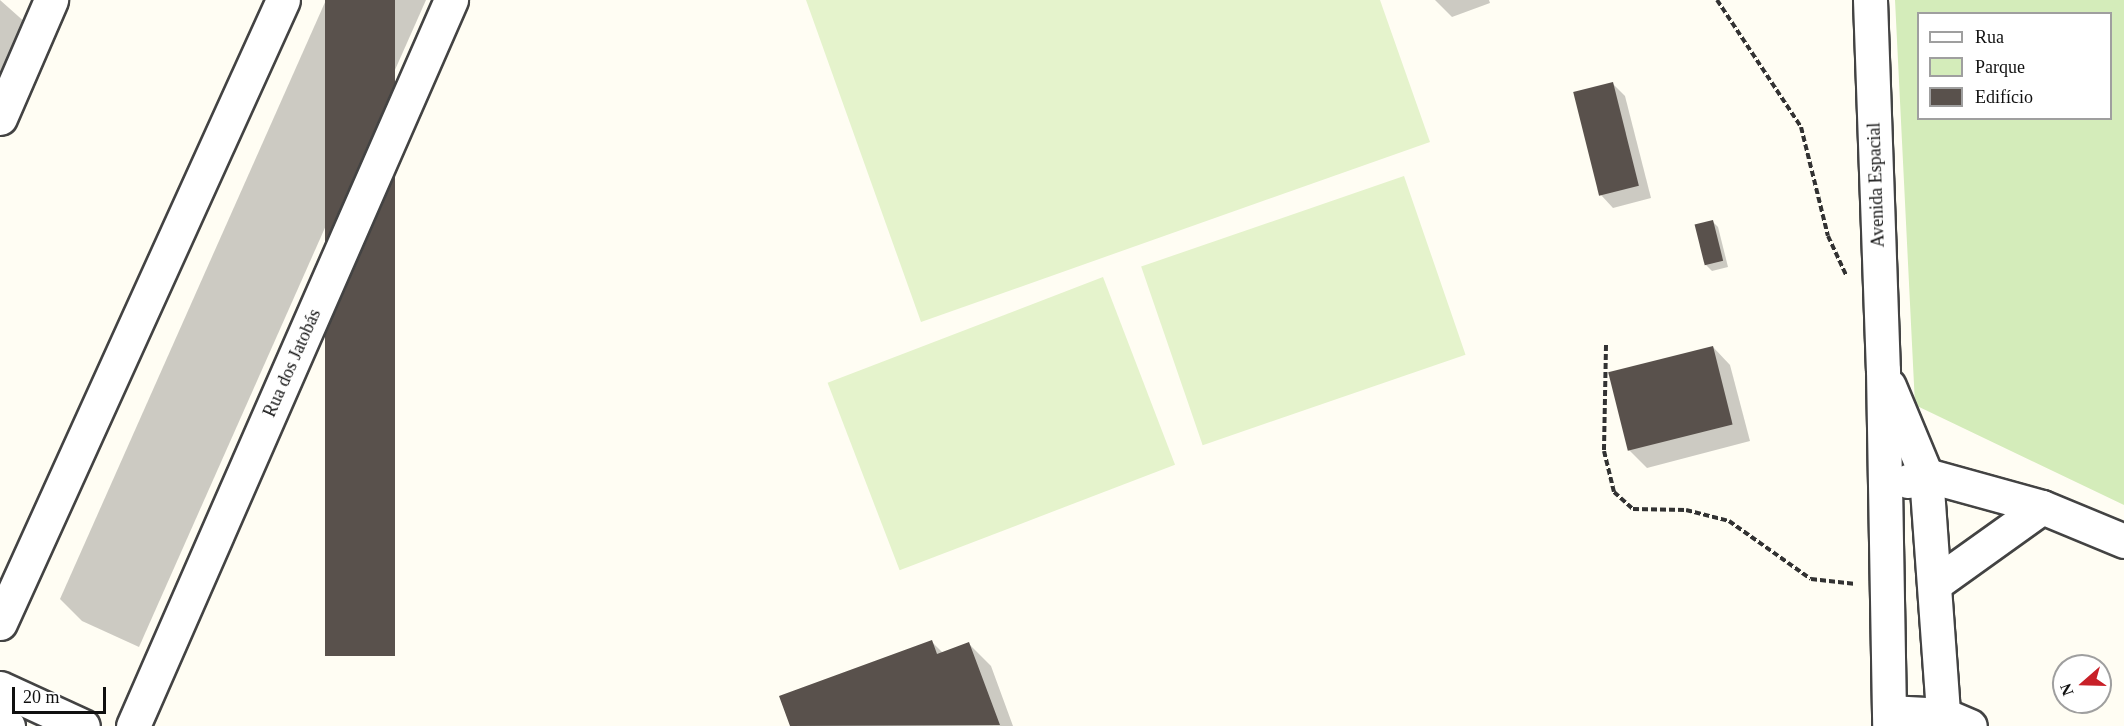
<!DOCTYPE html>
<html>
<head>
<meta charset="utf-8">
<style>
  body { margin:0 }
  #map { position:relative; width:2124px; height:726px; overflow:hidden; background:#fffdf3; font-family:"Times New Roman",serif }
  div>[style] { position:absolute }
  .green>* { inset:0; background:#d4ecba }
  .pitch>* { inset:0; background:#e5f3cc; transform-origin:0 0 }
  .shadow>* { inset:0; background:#0003 }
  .building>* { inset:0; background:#59514c; transform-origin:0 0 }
  .path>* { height:4px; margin-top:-2px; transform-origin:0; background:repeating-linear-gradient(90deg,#323232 0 6px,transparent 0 9px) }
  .roads { filter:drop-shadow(2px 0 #434343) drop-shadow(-2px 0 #434343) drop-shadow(0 2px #434343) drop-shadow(0 -2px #434343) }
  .minor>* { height:33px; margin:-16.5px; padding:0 16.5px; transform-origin:16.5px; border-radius:16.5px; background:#fff }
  span { translate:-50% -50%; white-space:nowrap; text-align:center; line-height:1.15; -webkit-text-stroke:6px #fff; paint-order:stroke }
  .street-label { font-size:18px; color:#101010 }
  .legend { position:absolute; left:1917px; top:12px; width:195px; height:108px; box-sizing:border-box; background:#fff; border:2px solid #9f9f9f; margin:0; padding:8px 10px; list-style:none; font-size:18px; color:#101010 }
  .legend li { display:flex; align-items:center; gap:12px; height:30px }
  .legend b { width:30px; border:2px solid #9f9f9f }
  .north { position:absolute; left:2052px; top:654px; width:60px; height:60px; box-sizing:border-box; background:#fff; border:2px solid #9f9f9f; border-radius:50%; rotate:250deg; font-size:16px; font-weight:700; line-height:24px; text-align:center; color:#101010 }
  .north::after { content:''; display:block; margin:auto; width:21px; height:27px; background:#c82028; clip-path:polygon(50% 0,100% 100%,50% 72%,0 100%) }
  .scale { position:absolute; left:12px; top:687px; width:94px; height:27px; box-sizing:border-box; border:3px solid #101010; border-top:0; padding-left:8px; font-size:18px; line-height:21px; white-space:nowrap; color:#101010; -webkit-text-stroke:4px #fff; paint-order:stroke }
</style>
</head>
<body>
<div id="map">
  <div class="green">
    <div style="clip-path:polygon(evenodd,1895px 0,2124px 0,2124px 505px,1915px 405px,1895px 0,1918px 14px,2110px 14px,2110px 118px,1918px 118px,1918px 14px)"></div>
  </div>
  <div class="pitch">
    <div style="clip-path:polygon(806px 0,1380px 0,1430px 142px,921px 322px)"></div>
    <div style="left:1404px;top:176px;width:189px;height:278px;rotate:71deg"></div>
    <div style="left:1103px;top:277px;width:201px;height:295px;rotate:69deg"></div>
  </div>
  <div class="shadow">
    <div style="clip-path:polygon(0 0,27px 24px,0 84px)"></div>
    <div style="clip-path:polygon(326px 0,426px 0,139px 647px,82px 621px,60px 599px)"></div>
    <div style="clip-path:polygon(1435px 0,1489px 0,1490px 3px,1452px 17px)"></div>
    <div style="clip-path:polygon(1613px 84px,1625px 96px,1651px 198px,1613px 208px,1601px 195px)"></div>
    <div style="clip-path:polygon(1712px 221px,1718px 227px,1728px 267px,1712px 271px,1706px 265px)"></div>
    <div style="clip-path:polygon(1713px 347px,1730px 365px,1750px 441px,1647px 468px,1629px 450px)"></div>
    <div style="clip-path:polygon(932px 642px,943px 653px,969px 644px,991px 666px,1013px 726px,791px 726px,781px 697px)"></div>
  </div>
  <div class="building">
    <div style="left:325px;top:0;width:70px;height:656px"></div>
    <div style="left:1613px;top:82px;width:107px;height:41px;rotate:76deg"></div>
    <div style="left:1713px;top:220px;width:42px;height:19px;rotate:76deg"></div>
    <div style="left:1713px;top:346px;width:81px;height:108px;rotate:76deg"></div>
    <div style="clip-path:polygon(932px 640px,937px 654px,969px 642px,1000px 725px,790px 726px,779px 696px)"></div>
  </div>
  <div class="path">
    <div style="left:1717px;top:0;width:152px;rotate:56.5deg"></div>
    <div style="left:1801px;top:127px;width:112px;rotate:76.1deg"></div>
    <div style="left:1828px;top:236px;width:43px;rotate:65.2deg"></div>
    <div style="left:1606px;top:345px;width:106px;rotate:91.1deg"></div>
    <div style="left:1604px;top:451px;width:42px;rotate:76.3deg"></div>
    <div style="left:1614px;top:492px;width:25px;rotate:42deg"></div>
    <div style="left:1633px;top:509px;width:53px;rotate:1.1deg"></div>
    <div style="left:1686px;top:510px;width:44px;rotate:14.3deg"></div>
    <div style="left:1729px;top:521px;width:100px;rotate:35.3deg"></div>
    <div style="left:1811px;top:579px;width:45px;rotate:6.3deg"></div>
  </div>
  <div class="roads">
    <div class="minor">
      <div style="left:1870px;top:0;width:370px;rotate:88deg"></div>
      <div style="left:1883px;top:370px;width:356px;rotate:89deg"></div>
      <div style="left:0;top:118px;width:129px;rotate:-66.6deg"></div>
      <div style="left:1889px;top:386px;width:96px;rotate:67.4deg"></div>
      <div style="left:1926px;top:475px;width:252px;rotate:85.9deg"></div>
      <div style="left:1908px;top:481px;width:19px;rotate:-18deg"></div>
      <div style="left:1926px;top:475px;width:120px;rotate:15.4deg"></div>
      <div style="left:2042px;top:507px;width:89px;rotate:22.5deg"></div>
      <div style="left:1936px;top:583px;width:130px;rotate:-35.6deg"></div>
      <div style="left:0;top:623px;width:684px;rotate:-65.57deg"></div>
      <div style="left:0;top:688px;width:91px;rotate:24.6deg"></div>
      <div style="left:1889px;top:712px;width:55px;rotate:3.1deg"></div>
      <div style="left:1944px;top:715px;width:28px;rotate:23deg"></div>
      <div style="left:0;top:722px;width:9px;rotate:27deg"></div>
      <div style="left:133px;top:726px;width:793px;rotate:-66.35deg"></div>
    </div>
  </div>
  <div class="street-label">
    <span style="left:1876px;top:185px;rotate:-92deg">Avenida Espacial</span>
    <span style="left:292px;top:363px;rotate:-66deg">Rua dos Jatobás</span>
  </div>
  <ul class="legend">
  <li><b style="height:8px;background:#fff"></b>Rua</li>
  <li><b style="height:16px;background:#d4ecba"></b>Parque</li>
  <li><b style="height:16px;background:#59514c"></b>Edifício</li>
  </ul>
  <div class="north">N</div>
  <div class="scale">20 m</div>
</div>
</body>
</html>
